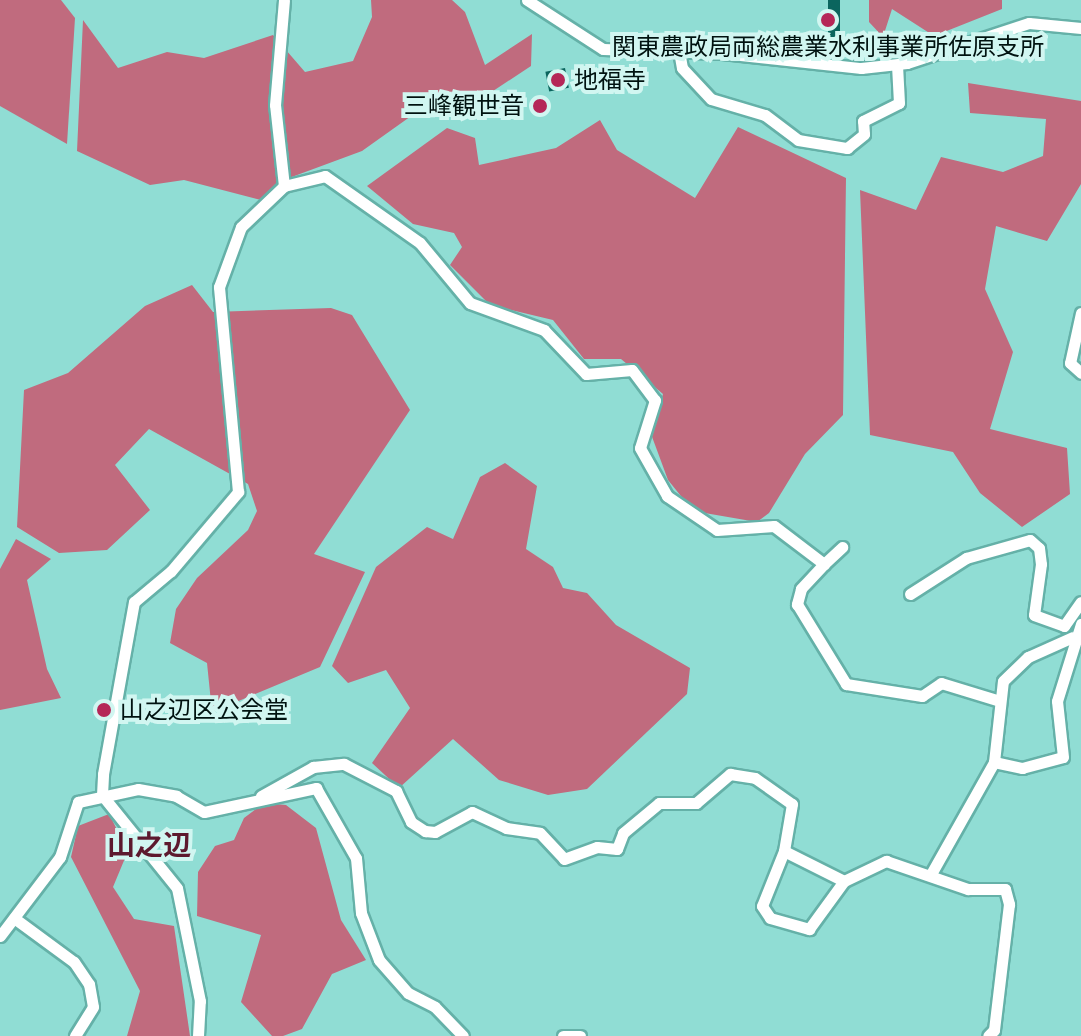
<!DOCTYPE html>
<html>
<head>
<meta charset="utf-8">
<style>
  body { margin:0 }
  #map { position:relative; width:1081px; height:1036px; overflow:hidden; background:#90ddd4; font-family:"Asap Condensed","Noto Sans JP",sans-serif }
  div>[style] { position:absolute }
  .forest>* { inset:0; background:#c06b7e }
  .building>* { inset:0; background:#0b655e; transform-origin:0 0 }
  .roads { filter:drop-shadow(2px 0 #65b1a8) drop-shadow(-2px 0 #65b1a8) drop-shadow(0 2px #65b1a8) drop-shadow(0 -2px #65b1a8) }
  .minor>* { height:11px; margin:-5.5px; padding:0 5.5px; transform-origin:5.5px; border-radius:5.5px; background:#fff }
  .dots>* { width:22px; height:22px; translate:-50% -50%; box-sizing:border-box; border:4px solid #d1f6f1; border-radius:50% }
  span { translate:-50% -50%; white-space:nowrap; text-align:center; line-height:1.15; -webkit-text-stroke:8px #d1f6f1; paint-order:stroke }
  .poi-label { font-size:24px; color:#001210 }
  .left { translate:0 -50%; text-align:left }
  .right { translate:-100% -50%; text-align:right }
  .quarter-label { font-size:28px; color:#5d192e; font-weight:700 }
</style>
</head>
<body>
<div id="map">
  <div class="forest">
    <div style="clip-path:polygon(0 0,61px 0,75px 18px,67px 144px,0 106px)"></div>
    <div style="clip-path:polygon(371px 0,452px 0,465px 12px,485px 65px,532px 34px,531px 66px,484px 97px,421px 109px,362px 151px,289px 178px,261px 200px,184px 180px,150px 185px,77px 151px,83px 20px,118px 68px,167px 52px,204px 58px,273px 35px,305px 72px,353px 61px,372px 17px)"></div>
    <div style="clip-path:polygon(869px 0,1002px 0,1002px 9px,934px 36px,892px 9px,883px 37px,869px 22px)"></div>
    <div style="clip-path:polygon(968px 83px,1081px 101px,1081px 184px,1047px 241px,996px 226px,985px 289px,1013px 352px,990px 429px,1067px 448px,1070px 494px,1022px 527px,980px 493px,953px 452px,870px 435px,860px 190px,916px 210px,941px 157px,1003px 172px,1043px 156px,1046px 119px,970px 113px)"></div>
    <div style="clip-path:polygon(600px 120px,617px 150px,695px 198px,738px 127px,846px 178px,843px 415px,805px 454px,769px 513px,757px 522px,693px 511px,668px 480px,651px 434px,663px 394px,621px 359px,584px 359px,553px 320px,490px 305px,450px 265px,462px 247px,454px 233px,413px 224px,367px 186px,447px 128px,475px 138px,479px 165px,556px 148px)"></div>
    <div style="clip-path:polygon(192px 285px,213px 312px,331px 308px,352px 315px,410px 410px,314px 554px,365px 572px,320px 667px,212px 712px,207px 663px,170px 643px,176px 609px,197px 578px,248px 530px,257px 511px,248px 484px,149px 429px,115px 465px,150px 510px,107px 550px,59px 553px,17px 527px,24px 390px,68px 373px,145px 306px)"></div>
    <div style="clip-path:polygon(505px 463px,537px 486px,526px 549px,553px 567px,563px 588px,587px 593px,616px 625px,690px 668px,687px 694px,587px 789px,548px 795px,499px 780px,453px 739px,399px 788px,372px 763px,410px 708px,386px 670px,348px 683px,332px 666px,376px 567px,427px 527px,453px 539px,480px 477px)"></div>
    <div style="clip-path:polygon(16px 539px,51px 559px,27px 580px,47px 669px,61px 698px,0 710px,0 569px)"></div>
    <div style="clip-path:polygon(264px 803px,286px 805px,316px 828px,341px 920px,366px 960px,332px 974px,302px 1029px,283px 1036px,272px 1036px,241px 1002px,261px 935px,197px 916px,198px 872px,215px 846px,234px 840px,244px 818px)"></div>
    <div style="clip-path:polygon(109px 814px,128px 851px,113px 887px,134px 919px,174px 926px,190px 1036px,127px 1036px,140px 991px,71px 857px,78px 826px)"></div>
  </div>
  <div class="building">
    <div style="left:828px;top:0;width:12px;height:41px"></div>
    <div style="left:565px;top:68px;width:20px;height:20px;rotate:79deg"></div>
  </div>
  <div class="roads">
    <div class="minor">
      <div style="left:527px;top:0;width:90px;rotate:32.8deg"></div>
      <div style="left:603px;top:49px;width:119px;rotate:1.9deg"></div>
      <div style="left:722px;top:53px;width:140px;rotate:6.2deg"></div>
      <div style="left:861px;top:68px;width:46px;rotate:-6.2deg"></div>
      <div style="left:907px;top:63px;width:128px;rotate:-18.2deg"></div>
      <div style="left:1029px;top:23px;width:52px;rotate:5.5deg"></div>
      <div style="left:679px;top:51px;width:17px;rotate:80deg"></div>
      <div style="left:682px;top:68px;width:42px;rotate:46.9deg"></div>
      <div style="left:711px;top:99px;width:56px;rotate:16.5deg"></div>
      <div style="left:765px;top:115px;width:41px;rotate:37.1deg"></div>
      <div style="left:798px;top:140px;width:50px;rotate:9.3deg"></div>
      <div style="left:847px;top:148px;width:22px;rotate:-39deg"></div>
      <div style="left:864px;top:134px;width:13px;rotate:-94deg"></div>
      <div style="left:863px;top:121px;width:40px;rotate:-26.6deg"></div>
      <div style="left:899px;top:103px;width:38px;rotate:-93deg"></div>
      <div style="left:284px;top:186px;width:81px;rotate:-96.3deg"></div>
      <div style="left:275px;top:105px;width:105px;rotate:-85.1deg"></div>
      <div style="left:1081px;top:313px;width:51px;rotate:102.4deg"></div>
      <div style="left:1070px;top:363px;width:15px;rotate:42deg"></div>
      <div style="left:824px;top:564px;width:25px;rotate:-43deg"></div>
      <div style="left:910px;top:594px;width:67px;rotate:-32.7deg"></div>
      <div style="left:966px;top:558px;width:66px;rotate:-15.7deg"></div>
      <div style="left:1030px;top:540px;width:12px;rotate:42deg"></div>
      <div style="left:1039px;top:548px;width:16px;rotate:83deg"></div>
      <div style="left:1041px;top:564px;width:51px;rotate:97.8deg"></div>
      <div style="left:1034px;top:615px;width:32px;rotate:20deg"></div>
      <div style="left:1064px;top:626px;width:29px;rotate:-55deg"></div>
      <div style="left:994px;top:762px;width:29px;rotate:12deg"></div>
      <div style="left:1022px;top:768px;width:42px;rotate:-15deg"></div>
      <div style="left:1063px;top:757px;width:56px;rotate:-96.1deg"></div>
      <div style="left:1057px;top:701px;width:81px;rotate:-72.7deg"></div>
      <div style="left:261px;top:796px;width:60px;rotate:-29.1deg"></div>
      <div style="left:313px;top:767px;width:31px;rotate:-6deg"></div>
      <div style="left:344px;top:764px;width:59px;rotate:27.4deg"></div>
      <div style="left:396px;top:791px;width:34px;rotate:64deg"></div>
      <div style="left:411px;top:822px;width:17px;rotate:33deg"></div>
      <div style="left:425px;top:831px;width:10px;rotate:6deg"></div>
      <div style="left:435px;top:832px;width:42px;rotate:-28.4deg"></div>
      <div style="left:472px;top:812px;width:38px;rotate:25deg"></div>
      <div style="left:506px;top:828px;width:34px;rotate:8deg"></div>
      <div style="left:540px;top:833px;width:35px;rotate:47deg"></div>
      <div style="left:564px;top:859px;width:35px;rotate:-20deg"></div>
      <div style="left:597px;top:847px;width:20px;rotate:6deg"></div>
      <div style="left:617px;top:849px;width:17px;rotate:-69deg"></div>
      <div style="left:623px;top:833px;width:47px;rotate:-39.8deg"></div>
      <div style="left:659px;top:803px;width:37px"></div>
      <div style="left:696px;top:803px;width:45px;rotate:-40.5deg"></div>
      <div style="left:730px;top:774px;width:25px;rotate:9deg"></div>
      <div style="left:755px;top:778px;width:45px;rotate:35.1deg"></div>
      <div style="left:792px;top:804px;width:48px;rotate:99.7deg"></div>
      <div style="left:784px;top:851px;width:67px;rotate:26.6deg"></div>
      <div style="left:844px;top:881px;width:47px;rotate:-25.5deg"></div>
      <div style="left:886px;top:861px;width:87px;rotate:18.9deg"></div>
      <div style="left:968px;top:889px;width:37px"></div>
      <div style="left:1005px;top:889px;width:16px;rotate:75deg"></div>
      <div style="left:1009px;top:904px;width:127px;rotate:96.8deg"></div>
      <div style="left:994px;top:1030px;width:8px;rotate:135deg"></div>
      <div style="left:784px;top:851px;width:59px;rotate:111.8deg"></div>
      <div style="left:762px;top:906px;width:14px;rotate:56deg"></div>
      <div style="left:770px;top:918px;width:41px;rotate:15.8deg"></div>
      <div style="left:809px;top:929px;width:59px;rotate:-53.9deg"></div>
      <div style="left:931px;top:874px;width:129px;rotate:-60.6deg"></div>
      <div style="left:994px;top:762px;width:81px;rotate:-83.7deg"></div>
      <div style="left:1003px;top:681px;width:35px;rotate:-44deg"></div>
      <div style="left:1028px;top:657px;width:49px;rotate:-24deg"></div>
      <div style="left:14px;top:918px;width:74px;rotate:36.3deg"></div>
      <div style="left:74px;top:962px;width:27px;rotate:56deg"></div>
      <div style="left:89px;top:984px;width:23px;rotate:80deg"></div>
      <div style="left:93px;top:1007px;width:34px;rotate:122deg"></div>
      <div style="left:0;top:936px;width:99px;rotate:-52.8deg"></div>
      <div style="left:60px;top:857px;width:58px;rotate:-71.9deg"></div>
      <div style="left:78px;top:802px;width:61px;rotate:-12.2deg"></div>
      <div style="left:138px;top:789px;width:39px;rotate:10deg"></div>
      <div style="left:176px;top:796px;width:32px;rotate:30deg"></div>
      <div style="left:204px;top:812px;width:115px;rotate:-12.1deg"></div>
      <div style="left:316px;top:788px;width:81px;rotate:60.3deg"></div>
      <div style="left:356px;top:858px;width:55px;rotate:84.8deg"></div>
      <div style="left:361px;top:913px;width:50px;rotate:69deg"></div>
      <div style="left:379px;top:960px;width:44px;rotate:48.7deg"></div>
      <div style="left:408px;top:993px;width:30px;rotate:27deg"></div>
      <div style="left:435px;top:1007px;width:40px;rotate:46deg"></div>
      <div style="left:198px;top:1036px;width:35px;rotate:-87deg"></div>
      <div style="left:200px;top:1001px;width:115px;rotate:-101.5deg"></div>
      <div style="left:177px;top:888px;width:119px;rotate:-128.9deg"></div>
      <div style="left:102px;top:795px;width:21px;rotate:-87deg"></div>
      <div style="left:103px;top:774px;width:175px;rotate:-79.8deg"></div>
      <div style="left:134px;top:602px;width:48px;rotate:-40deg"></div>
      <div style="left:171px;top:571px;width:104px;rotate:-49.7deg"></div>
      <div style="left:238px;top:492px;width:206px;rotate:-95.3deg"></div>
      <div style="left:219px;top:287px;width:64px;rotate:-69.9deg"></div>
      <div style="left:241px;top:227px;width:59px;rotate:-43.6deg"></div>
      <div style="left:284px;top:186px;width:42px;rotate:-13.7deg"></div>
      <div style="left:325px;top:176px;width:116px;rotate:35.2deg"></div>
      <div style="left:420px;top:243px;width:78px;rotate:50.2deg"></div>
      <div style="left:470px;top:303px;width:79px;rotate:20deg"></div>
      <div style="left:544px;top:330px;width:61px;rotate:46.3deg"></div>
      <div style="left:586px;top:374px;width:46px;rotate:-5deg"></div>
      <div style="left:632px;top:370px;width:38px;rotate:53deg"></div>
      <div style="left:655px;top:400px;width:50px;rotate:107.4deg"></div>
      <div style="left:640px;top:448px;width:55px;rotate:60.6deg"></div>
      <div style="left:667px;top:496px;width:60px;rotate:34.2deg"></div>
      <div style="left:717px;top:530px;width:57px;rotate:-4deg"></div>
      <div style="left:774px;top:526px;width:63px;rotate:37.2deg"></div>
      <div style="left:824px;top:564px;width:34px;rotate:133deg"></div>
      <div style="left:801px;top:589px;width:16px;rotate:105deg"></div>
      <div style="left:797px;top:604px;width:94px;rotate:58.5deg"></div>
      <div style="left:846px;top:684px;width:77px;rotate:9deg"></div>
      <div style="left:922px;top:696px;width:23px;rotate:-34deg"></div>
      <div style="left:941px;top:683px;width:59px;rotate:16.9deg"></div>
      <div style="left:563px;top:1036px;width:17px"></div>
    </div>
  </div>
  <div class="dots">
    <div style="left:828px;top:20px;background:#b52758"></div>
    <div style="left:558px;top:80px;background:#b52758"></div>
    <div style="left:540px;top:106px;background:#b52758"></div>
    <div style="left:104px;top:710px;background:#b52758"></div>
  </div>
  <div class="poi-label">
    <span style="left:828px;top:47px">関東農政局両総農業水利事業所佐原支所</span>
    <span class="left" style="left:574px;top:80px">地福寺</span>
    <span class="right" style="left:524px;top:106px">三峰観世音</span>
    <span class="left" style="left:120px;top:710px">山之辺区公会堂</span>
  </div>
  <div class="quarter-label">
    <span style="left:149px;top:845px">山之辺</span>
  </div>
</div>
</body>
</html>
